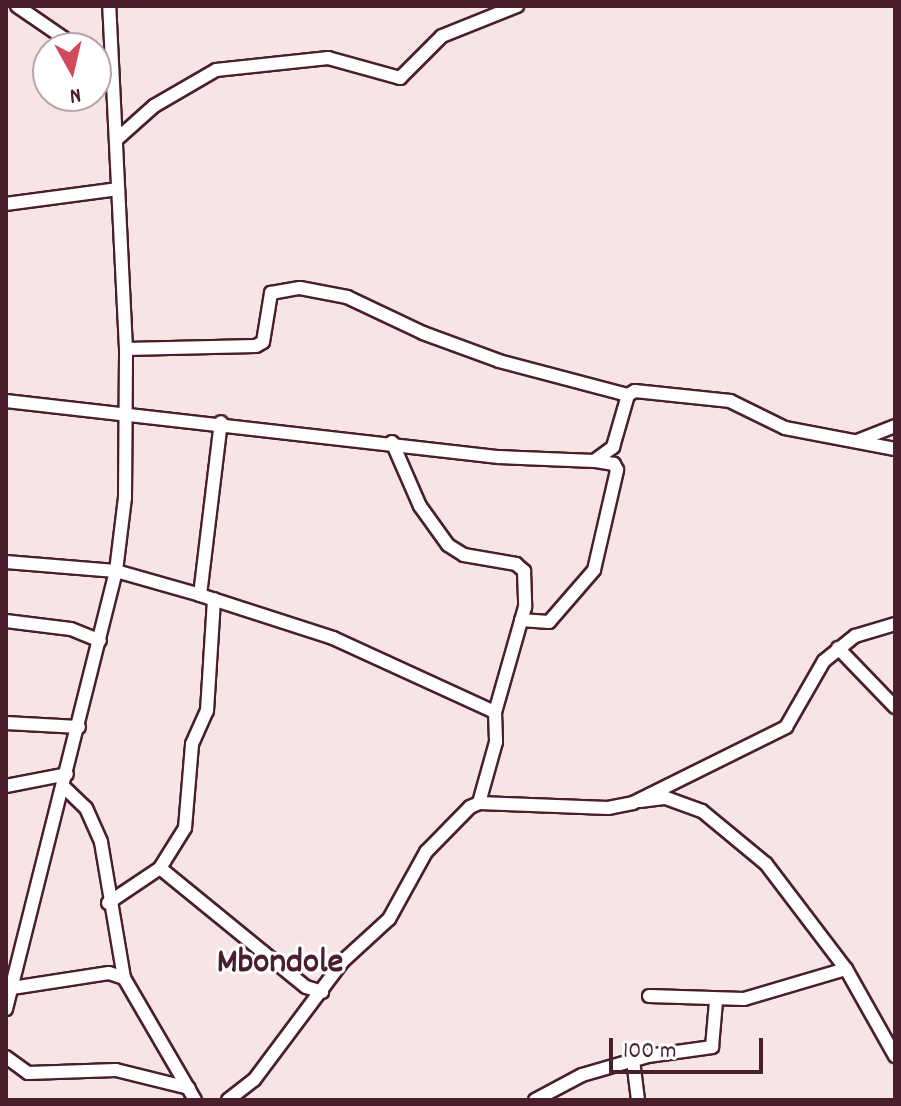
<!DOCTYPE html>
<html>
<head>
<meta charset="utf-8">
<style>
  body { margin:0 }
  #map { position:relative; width:901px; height:1106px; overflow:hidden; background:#f6e5e4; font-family:Dekko,sans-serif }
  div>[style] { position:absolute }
  .roads { filter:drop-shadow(2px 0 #4a1f2b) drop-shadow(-2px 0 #4a1f2b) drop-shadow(0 2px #4a1f2b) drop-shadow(0 -2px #4a1f2b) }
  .minor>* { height:12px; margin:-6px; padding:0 6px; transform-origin:6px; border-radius:6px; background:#fff }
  span { translate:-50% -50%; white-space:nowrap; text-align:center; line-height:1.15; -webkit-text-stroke:6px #fff; paint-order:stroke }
  .quarter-label { font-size:36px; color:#4a1f2b; font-weight:700 }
  .frame { position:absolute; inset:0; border:8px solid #4a1f2b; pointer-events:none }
  .north { position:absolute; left:32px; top:32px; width:80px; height:80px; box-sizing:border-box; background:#fff; border:2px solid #b7a5aa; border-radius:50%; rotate:172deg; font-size:22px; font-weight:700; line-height:32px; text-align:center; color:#4a1f2b }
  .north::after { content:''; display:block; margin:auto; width:28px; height:36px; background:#d1495b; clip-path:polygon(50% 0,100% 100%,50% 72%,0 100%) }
  .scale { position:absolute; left:609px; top:1038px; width:154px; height:36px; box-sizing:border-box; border:4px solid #4a1f2b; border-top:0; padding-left:10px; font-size:24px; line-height:28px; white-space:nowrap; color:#4a1f2b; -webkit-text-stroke:6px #fff; paint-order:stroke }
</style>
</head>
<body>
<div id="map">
  <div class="roads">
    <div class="minor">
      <div style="left:17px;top:6px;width:74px;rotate:34.5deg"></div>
      <div style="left:96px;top:59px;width:18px;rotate:29deg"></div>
      <div style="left:116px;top:140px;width:51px;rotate:-41.8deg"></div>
      <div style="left:154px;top:106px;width:72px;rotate:-30.1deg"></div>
      <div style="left:216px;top:70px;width:113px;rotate:-6.1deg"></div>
      <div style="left:328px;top:58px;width:75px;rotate:15.5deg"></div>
      <div style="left:400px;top:78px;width:59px;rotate:-45deg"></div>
      <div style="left:442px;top:36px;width:81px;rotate:-21.8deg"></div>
      <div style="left:6px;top:204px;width:113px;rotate:-7.6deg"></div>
      <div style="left:126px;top:349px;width:130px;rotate:-1.3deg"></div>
      <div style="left:256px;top:346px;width:8px;rotate:-30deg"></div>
      <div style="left:263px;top:342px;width:50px;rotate:-80.7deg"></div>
      <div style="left:271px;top:293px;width:29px;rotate:-10deg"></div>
      <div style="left:300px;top:288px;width:48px;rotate:10.8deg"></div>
      <div style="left:347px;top:297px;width:84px;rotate:25.3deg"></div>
      <div style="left:423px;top:333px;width:81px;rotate:20.2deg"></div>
      <div style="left:499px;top:361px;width:133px;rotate:14.8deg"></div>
      <div style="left:6px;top:401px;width:496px;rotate:6.5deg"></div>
      <div style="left:499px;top:457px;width:95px;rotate:2.4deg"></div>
      <div style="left:594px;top:461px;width:24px;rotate:-36deg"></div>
      <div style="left:613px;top:447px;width:54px;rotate:-73.9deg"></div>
      <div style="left:628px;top:395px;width:8px;rotate:-30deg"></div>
      <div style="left:635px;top:391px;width:96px;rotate:6deg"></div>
      <div style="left:730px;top:401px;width:61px;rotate:26.1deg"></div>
      <div style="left:785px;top:428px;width:112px;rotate:10.8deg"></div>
      <div style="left:857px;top:441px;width:41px;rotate:-21.5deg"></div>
      <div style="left:392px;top:442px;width:70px;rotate:66.4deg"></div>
      <div style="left:420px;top:506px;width:48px;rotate:54.3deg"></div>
      <div style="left:448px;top:545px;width:19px;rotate:32deg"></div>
      <div style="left:464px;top:555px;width:53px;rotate:9.8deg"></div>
      <div style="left:516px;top:564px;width:11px;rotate:41deg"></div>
      <div style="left:524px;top:571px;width:36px;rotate:88deg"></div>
      <div style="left:525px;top:607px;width:109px;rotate:105.9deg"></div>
      <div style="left:495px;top:712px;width:30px;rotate:88deg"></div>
      <div style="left:496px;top:742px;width:63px;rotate:105.6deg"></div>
      <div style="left:6px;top:562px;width:110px;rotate:4.7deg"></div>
      <div style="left:116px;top:571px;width:87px;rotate:15.9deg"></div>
      <div style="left:200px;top:595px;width:140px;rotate:17.9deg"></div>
      <div style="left:333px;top:638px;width:178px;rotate:24.6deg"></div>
      <div style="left:200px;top:595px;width:174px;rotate:-83.1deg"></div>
      <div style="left:521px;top:620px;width:28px;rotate:4deg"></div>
      <div style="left:549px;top:622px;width:69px;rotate:-49.1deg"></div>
      <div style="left:594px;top:570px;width:103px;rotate:-77deg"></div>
      <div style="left:617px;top:470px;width:7px;rotate:-117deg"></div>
      <div style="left:614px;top:464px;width:20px;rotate:-171deg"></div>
      <div style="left:6px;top:621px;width:65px;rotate:7deg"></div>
      <div style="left:71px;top:629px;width:31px;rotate:22deg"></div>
      <div style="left:838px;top:648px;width:82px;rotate:46deg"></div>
      <div style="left:6px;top:723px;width:73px;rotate:3.1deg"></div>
      <div style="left:6px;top:786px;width:62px;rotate:-11.1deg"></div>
      <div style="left:64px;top:787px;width:30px;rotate:44deg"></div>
      <div style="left:86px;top:808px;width:37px;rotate:66deg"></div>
      <div style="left:101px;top:842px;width:138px;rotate:80.4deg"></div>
      <div style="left:640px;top:801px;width:26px;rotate:-7deg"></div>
      <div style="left:666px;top:798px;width:38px;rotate:20deg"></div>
      <div style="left:702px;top:811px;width:83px;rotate:39.6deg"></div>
      <div style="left:766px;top:864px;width:132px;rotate:52.7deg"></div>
      <div style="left:846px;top:969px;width:100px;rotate:60.6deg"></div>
      <div style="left:160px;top:868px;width:188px;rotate:39.2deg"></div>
      <div style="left:306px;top:987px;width:17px;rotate:17deg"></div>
      <div style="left:108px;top:903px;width:63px;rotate:-33.9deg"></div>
      <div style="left:160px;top:868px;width:47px;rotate:-58deg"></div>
      <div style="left:185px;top:828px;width:84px;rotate:-85.2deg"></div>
      <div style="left:192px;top:744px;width:36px;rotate:-66deg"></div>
      <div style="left:207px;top:711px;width:112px;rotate:-86.4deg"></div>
      <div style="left:12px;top:988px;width:98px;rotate:-8.8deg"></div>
      <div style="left:109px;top:973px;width:16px;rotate:18deg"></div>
      <div style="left:124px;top:978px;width:141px;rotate:59.8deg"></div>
      <div style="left:649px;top:996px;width:95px;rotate:1.8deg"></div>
      <div style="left:744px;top:999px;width:106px;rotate:-16.4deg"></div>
      <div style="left:6px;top:1009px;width:452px;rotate:-75.9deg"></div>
      <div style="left:116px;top:571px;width:74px;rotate:-83deg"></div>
      <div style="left:125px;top:498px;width:149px;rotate:-89.6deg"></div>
      <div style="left:126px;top:349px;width:343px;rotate:-92.8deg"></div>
      <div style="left:6px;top:1057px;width:27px;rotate:36deg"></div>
      <div style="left:28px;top:1073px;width:88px;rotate:-2deg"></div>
      <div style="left:116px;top:1070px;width:75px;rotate:13.9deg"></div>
      <div style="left:633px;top:1060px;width:40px;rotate:82.9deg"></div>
      <div style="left:228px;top:1100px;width:33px;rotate:-38deg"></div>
      <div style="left:254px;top:1080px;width:149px;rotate:-53.2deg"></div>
      <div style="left:343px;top:961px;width:62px;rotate:-42.4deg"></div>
      <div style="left:389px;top:919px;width:77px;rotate:-61.1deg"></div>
      <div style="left:426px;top:852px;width:63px;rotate:-45.6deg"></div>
      <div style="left:470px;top:807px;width:10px;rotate:-24deg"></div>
      <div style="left:479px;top:803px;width:129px;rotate:2.2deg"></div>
      <div style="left:608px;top:808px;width:25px;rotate:-11deg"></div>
      <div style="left:633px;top:803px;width:171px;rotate:-26.4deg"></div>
      <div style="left:786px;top:727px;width:76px;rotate:-60.1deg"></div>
      <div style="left:824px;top:661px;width:40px;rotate:-39deg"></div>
      <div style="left:855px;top:636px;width:42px;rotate:-16.7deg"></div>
      <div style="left:535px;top:1100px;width:53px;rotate:-28deg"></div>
      <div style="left:582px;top:1075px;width:69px;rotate:-16.1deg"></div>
      <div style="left:648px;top:1056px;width:65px;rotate:-8deg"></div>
      <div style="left:712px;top:1047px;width:46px;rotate:-85deg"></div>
    </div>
  </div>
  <div class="quarter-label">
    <span style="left:280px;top:965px">Mbondole</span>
  </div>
  <div class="frame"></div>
  <div class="north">N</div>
  <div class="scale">100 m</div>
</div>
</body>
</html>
